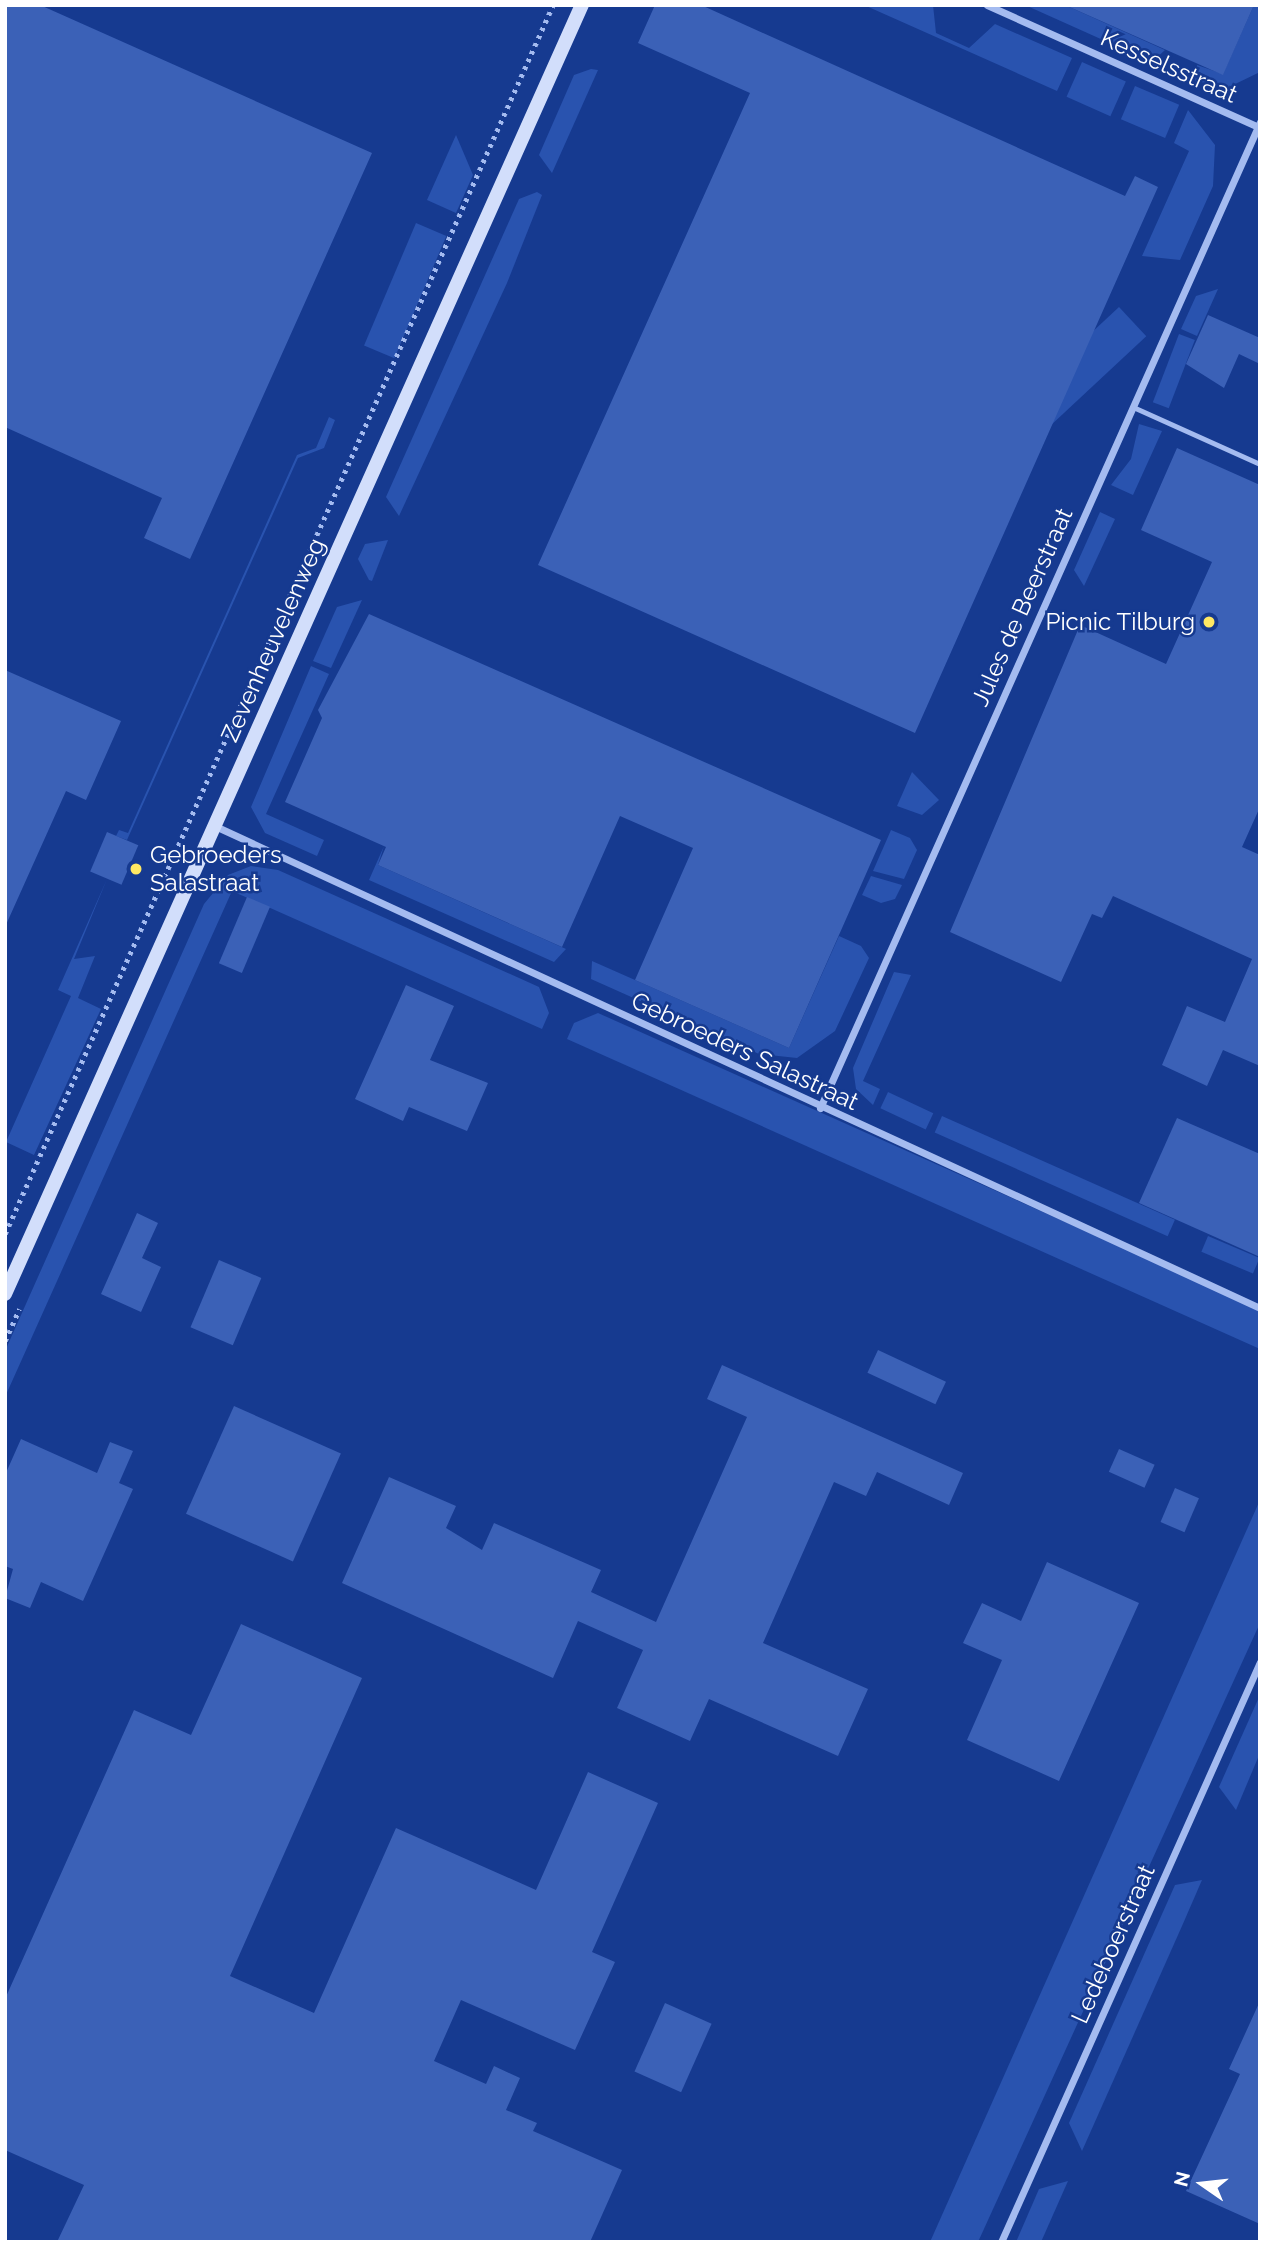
<!DOCTYPE html>
<html>
<head>
<meta charset="utf-8">
<style>
  body { margin:0 }
  #map { position:relative; width:1265px; height:2247px; overflow:hidden; background:#163a90; font-family:Raleway,sans-serif }
  div>[style] { position:absolute }
  .green>* { inset:0; background:#2953af; transform-origin:0 0 }
  .building>* { inset:0; background:#3b61b7; transform-origin:0 0 }
  .path>* { height:4.5px; margin-top:-2.25px; transform-origin:0; background:repeating-linear-gradient(90deg,#a4bbf0 0 3.5px,transparent 0 8.5px) }
  .lane>* { height:5px; margin:-2.5px; padding:0 2.5px; transform-origin:2.5px; border-radius:2.5px; background:#a4bbf0 }
  .street>* { height:7px; margin:-3.5px; padding:0 3.5px; transform-origin:3.5px; border-radius:3.5px; background:#a4bbf0 }
  .secondary>* { height:14px; margin:-7px; padding:0 7px; transform-origin:7px; border-radius:7px; background:#d2defb }
  .dots>* { width:19px; height:19px; translate:-50% -50%; box-sizing:border-box; border:4px solid #163a90; border-radius:50% }
  span { translate:-50% -50%; white-space:nowrap; text-align:center; line-height:1.15; -webkit-text-stroke:5px #163a90; paint-order:stroke }
  .street-label { font-size:24px; color:#fff }
  .poi-label { font-size:24px; color:#fff }
  .right { translate:-100% -50%; text-align:right }
  .left { translate:0 -50%; text-align:left }
  .frame { position:absolute; inset:0; border:7px solid #fff; pointer-events:none }
  .north { position:absolute; left:1167px; top:2149px; width:70px; height:70px; -webkit-text-stroke:5px #163a90; paint-order:stroke; rotate:284deg; font-size:19px; font-weight:700; line-height:28px; text-align:center; color:#fff }
  .north::after { content:''; display:block; margin:auto; width:24px; height:32px; background:#fff; clip-path:polygon(50% 0,100% 100%,50% 72%,0 100%) }
</style>
</head>
<body>
<div id="map">
  <div class="green">
    <div style="clip-path:polygon(864px 5px,933px 5px,936px 33px,969px 48px,995px 24px,1072px 58px,1057px 91px)"></div>
    <div style="clip-path:polygon(1025px 5px,1065px 5px,1165px 50px,1152px 62px)"></div>
    <div style="clip-path:polygon(1254px 5px,1260px 5px,1260px 72px,1229px 87px,1195px 81px,1197px 65px,1223px 74px)"></div>
    <div style="left:1082px;top:62px;width:48px;height:38px;rotate:24deg"></div>
    <div style="clip-path:polygon(591px 69px,598px 70px,552px 173px,539px 155px,574px 75px)"></div>
    <div style="left:1135px;top:86px;width:48px;height:36px;rotate:23deg"></div>
    <div style="clip-path:polygon(1188px 110px,1215px 145px,1213px 186px,1180px 260px,1142px 256px,1189px 151px,1174px 143px)"></div>
    <div style="clip-path:polygon(456px 135px,473px 175px,456px 213px,427px 200px)"></div>
    <div style="clip-path:polygon(537px 192px,542px 195px,507px 283px,399px 516px,386px 497px,519px 199px)"></div>
    <div style="left:416px;top:223px;width:33px;height:133px;rotate:23deg"></div>
    <div style="clip-path:polygon(1218px 289px,1197px 336px,1181px 329px,1196px 296px)"></div>
    <div style="left:1119px;top:307px;width:40px;height:485px;rotate:47deg"></div>
    <div style="left:1179px;top:334px;width:17px;height:73px;rotate:21deg"></div>
    <div style="clip-path:polygon(329px 417px,335px 420px,324px 448px,298px 458px,127px 840px,116px 836px,119px 830px,128px 833px,297px 455px,316px 448px)"></div>
    <div style="clip-path:polygon(1139px 424px,1162px 431px,1133px 495px,1111px 485px,1131px 459px)"></div>
    <div style="clip-path:polygon(1100px 512px,1115px 519px,1084px 586px,1074px 570px)"></div>
    <div style="clip-path:polygon(388px 540px,372px 581px,369px 580px,358px 559px,365px 544px)"></div>
    <div style="clip-path:polygon(362px 600px,331px 668px,313px 661px,337px 607px)"></div>
    <div style="clip-path:polygon(311px 666px,329px 674px,266px 814px,324px 840px,317px 856px,265px 833px,251px 807px)"></div>
    <div style="clip-path:polygon(912px 772px,939px 800px,922px 815px,897px 806px)"></div>
    <div style="clip-path:polygon(891px 830px,910px 838px,917px 850px,904px 879px,873px 871px)"></div>
    <div style="clip-path:polygon(384px 846px,378px 865px,566px 949px,554px 962px,369px 880px)"></div>
    <div style="clip-path:polygon(251px 866px,278px 870px,539px 987px,549px 1013px,542px 1029px,232px 891px,5px 1397px,5px 1351px,204px 904px,228px 875px)"></div>
    <div style="clip-path:polygon(871px 876px,902px 885px,895px 899px,881px 903px,862px 895px)"></div>
    <div style="clip-path:polygon(107px 879px,74px 959px,95px 956px,78px 998px,101px 1009px,34px 1155px,6px 1142px,71px 996px,58px 990px)"></div>
    <div style="clip-path:polygon(839px 936px,861px 946px,869px 958px,835px 1031px,797px 1058px,759px 1054px,591px 979px,592px 961px,789px 1048px)"></div>
    <div style="clip-path:polygon(894px 972px,911px 975px,863px 1081px,880px 1089px,873px 1105px,856px 1089px,853px 1068px)"></div>
    <div style="clip-path:polygon(598px 1013px,1260px 1309px,1260px 1349px,567px 1039px,574px 1023px)"></div>
    <div style="left:888px;top:1092px;width:50px;height:18px;rotate:25deg"></div>
    <div style="left:942px;top:1116px;width:255px;height:18px;rotate:24deg"></div>
    <div style="left:1208px;top:1236px;width:56px;height:17px;rotate:23deg"></div>
    <div style="clip-path:polygon(1260px 1500px,1260px 1623px,978px 2242px,930px 2242px)"></div>
    <div style="clip-path:polygon(1260px 1695px,1260px 1753px,1236px 1810px,1219px 1787px)"></div>
    <div style="clip-path:polygon(1202px 1880px,1182px 1926px,1082px 2151px,1069px 2123px,1175px 1885px)"></div>
    <div style="clip-path:polygon(1068px 2181px,1041px 2242px,1016px 2242px,1039px 2189px)"></div>
  </div>
  <div class="building">
    <div style="clip-path:polygon(5px 5px,40px 5px,372px 153px,190px 559px,144px 538px,162px 498px,5px 427px)"></div>
    <div style="clip-path:polygon(655px 5px,701px 5px,1125px 196px,1135px 176px,1158px 187px,915px 733px,538px 565px,750px 93px,638px 43px)"></div>
    <div style="clip-path:polygon(1065px 5px,1254px 5px,1223px 75px)"></div>
    <div style="clip-path:polygon(1208px 315px,1260px 338px,1260px 364px,1239px 354px,1224px 388px,1186px 364px)"></div>
    <div style="clip-path:polygon(1177px 448px,1260px 485px,1260px 807px,1242px 847px,1260px 855px,1260px 1066px,1223px 1050px,1207px 1086px,1162px 1065px,1187px 1006px,1225px 1022px,1252px 959px,1113px 896px,1102px 918px,1092px 914px,1061px 982px,950px 932px,1080px 625px,1166px 664px,1212px 562px,1141px 530px)"></div>
    <div style="clip-path:polygon(369px 614px,881px 840px,789px 1048px,635px 980px,693px 848px,620px 816px,562px 947px,378px 865px,386px 847px,285px 802px,322px 718px,318px 710px)"></div>
    <div style="clip-path:polygon(5px 670px,121px 721px,86px 800px,66px 791px,5px 927px)"></div>
    <div style="left:107px;top:832px;width:34px;height:43px;rotate:23deg"></div>
    <div style="left:247px;top:897px;width:25px;height:72px;rotate:23deg"></div>
    <div style="clip-path:polygon(406px 985px,454px 1006px,430px 1060px,488px 1083px,467px 1131px,409px 1107px,403px 1121px,355px 1099px)"></div>
    <div style="clip-path:polygon(1177px 1118px,1260px 1154px,1260px 1257px,1139px 1203px)"></div>
    <div style="clip-path:polygon(137px 1213px,158px 1223px,142px 1258px,161px 1267px,141px 1312px,101px 1294px)"></div>
    <div style="left:219px;top:1260px;width:46px;height:73px;rotate:23deg"></div>
    <div style="left:878px;top:1350px;width:75px;height:25px;rotate:25deg"></div>
    <div style="clip-path:polygon(722px 1365px,963px 1473px,949px 1505px,877px 1472px,866px 1496px,834px 1482px,763px 1643px,868px 1689px,838px 1756px,709px 1699px,690px 1741px,617px 1708px,643px 1650px,578px 1621px,553px 1678px,342px 1583px,389px 1477px,456px 1506px,446px 1528px,482px 1550px,494px 1523px,601px 1570px,591px 1592px,656px 1622px,747px 1417px,707px 1399px)"></div>
    <div style="left:234px;top:1406px;width:117px;height:118px;rotate:24deg"></div>
    <div style="clip-path:polygon(21px 1439px,97px 1473px,110px 1442px,133px 1451px,119px 1483px,133px 1489px,83px 1601px,41px 1582px,30px 1608px,5px 1598px,13px 1569px,5px 1566px,5px 1475px)"></div>
    <div style="left:1119px;top:1449px;width:39px;height:25px;rotate:24deg"></div>
    <div style="left:1175px;top:1488px;width:26px;height:37px;rotate:23deg"></div>
    <div style="clip-path:polygon(1047px 1562px,1139px 1603px,1059px 1781px,967px 1740px,1002px 1660px,963px 1643px,982px 1603px,1021px 1621px)"></div>
    <div style="clip-path:polygon(241px 1624px,362px 1678px,230px 1976px,314px 2013px,396px 1828px,536px 1890px,588px 1772px,658px 1803px,592px 1952px,615px 1962px,575px 2050px,461px 2000px,434px 2061px,486px 2084px,494px 2066px,520px 2078px,506px 2110px,537px 2123px,533px 2131px,622px 2170px,590px 2242px,57px 2242px,84px 2185px,5px 2150px,5px 1999px,134px 1710px,191px 1735px)"></div>
    <div style="clip-path:polygon(1260px 2001px,1260px 2224px,1186px 2191px,1240px 2074px,1229px 2069px)"></div>
    <div style="left:665px;top:2003px;width:51px;height:75px;rotate:24deg"></div>
  </div>
  <div class="path">
    <div style="left:5px;top:1234px;width:1346px;rotate:-65.97deg"></div>
    <div style="left:5px;top:1341px;width:35px;rotate:-66deg"></div>
  </div>
  <div class="lane">
    <div style="left:1133px;top:407px;width:139px;rotate:24.2deg"></div>
  </div>
  <div class="street">
    <div style="left:987px;top:5px;width:297px;rotate:24.2deg"></div>
    <div style="left:215px;top:826px;width:1151px;rotate:24.76deg"></div>
    <div style="left:820px;top:1108px;width:1080px;rotate:-65.95deg"></div>
    <div style="left:1001px;top:2242px;width:635px;rotate:-65.94deg"></div>
  </div>
  <div class="secondary">
    <div style="left:5px;top:1294px;width:1412px;rotate:-65.89deg"></div>
  </div>
  <div class="dots">
    <div style="left:1209px;top:622px;background:#ffe863"></div>
    <div style="left:136px;top:869px;background:#ffe863"></div>
  </div>
  <div class="street-label">
    <span style="left:1169px;top:66px;rotate:24deg">Kesselsstraat</span>
    <span style="left:1022px;top:607px;rotate:-66deg">Jules de Beerstraat</span>
    <span style="left:273px;top:640px;rotate:-66deg">Zevenheuvelenweg</span>
    <span style="left:745px;top:1051px;rotate:25deg">Gebroeders Salastraat</span>
    <span style="left:1113px;top:1944px;rotate:-66deg">Ledeboerstraat</span>
  </div>
  <div class="poi-label">
    <span class="right" style="left:1195px;top:622px">Picnic Tilburg</span>
    <span class="left" style="left:150px;top:869px">Gebroeders<br>Salastraat</span>
  </div>
  <div class="frame"></div>
  <div class="north">N</div>
</div>
</body>
</html>
